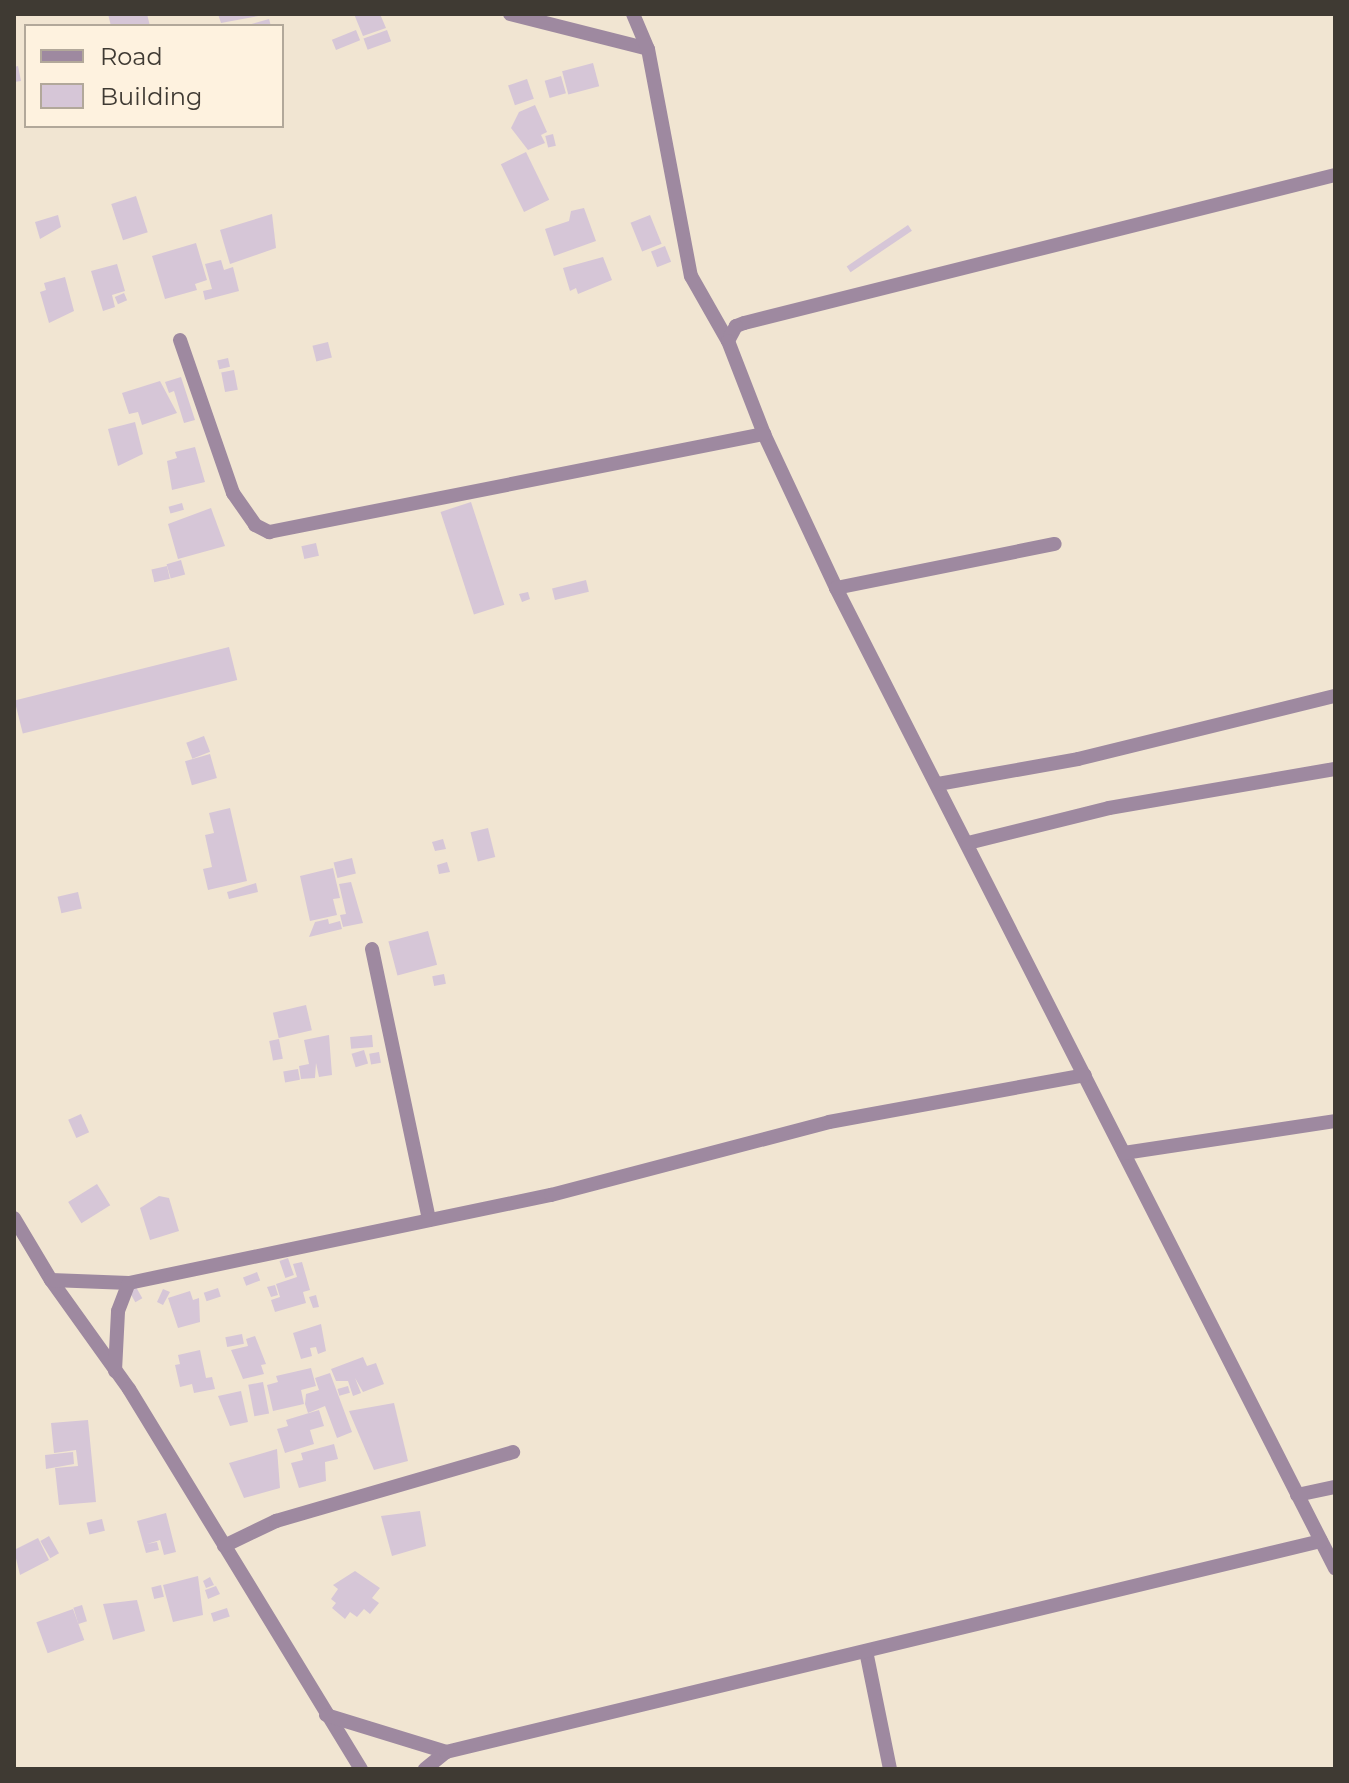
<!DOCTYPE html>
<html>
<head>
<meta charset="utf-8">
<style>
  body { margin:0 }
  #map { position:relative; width:1349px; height:1783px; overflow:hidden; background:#f1e5d2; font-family:Montserrat,sans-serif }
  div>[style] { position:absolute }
  .building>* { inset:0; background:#d6c6d7; transform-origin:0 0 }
  .minor>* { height:14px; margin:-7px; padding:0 7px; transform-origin:7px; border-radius:7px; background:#9e89a0 }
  span { translate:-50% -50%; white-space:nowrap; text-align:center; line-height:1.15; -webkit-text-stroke:6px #fef2df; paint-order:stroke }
  .frame { position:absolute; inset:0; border:16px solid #3f3a33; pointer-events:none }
  .legend { position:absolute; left:24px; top:24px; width:260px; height:104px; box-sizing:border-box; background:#fef2df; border:2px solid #b2a89a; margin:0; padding:10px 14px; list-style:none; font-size:24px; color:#3f3a33 }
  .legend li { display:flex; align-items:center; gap:16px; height:40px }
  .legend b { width:40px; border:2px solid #b2a89a }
</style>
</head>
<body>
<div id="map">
  <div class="building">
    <div style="clip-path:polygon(108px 14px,147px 14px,150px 26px,111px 26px)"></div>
    <div style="clip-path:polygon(218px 14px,263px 14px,264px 15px,221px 23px)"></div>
    <div style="clip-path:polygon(354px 14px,380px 14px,386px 28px,363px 36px)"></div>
    <div style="clip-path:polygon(269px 19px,271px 26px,248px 26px,248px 25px)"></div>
    <div style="left:356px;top:30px;width:11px;height:26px;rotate:68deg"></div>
    <div style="left:387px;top:30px;width:12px;height:25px;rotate:70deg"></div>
    <div style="left:593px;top:63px;width:24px;height:32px;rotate:75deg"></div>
    <div style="clip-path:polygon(18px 66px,21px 81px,14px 82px,14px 67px)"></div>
    <div style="left:561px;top:76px;width:18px;height:17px;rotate:74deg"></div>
    <div style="left:527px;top:79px;width:21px;height:20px;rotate:71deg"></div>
    <div style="clip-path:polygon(535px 105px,547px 132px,541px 135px,545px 143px,528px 150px,511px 128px,519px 112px)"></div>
    <div style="left:553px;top:134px;width:12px;height:8px;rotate:76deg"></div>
    <div style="left:526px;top:152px;width:53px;height:28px;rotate:64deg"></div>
    <div style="left:136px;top:196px;width:38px;height:26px;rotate:72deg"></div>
    <div style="clip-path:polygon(584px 208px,596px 241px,554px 256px,545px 229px,569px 221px,571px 211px)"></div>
    <div style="clip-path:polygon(272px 214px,276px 248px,230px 264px,220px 230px)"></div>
    <div style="clip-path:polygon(58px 215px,61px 227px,40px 239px,35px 222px)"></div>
    <div style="left:650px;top:215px;width:31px;height:21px;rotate:68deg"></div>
    <div style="left:908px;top:225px;width:7px;height:74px;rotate:56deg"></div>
    <div style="clip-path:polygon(196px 243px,207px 280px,195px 284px,197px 290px,165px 299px,152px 256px)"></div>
    <div style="left:665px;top:246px;width:17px;height:15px;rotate:69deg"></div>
    <div style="clip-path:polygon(603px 257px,612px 280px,578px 294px,576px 288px,570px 291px,563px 268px)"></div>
    <div style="clip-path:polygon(221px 260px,224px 270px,233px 267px,239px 291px,205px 300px,203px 291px,212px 289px,205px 264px)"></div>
    <div style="clip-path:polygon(117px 264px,125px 291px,112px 295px,115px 307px,103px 311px,91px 271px)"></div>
    <div style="clip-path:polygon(65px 277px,74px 311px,49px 323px,40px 292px,46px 290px,44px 283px)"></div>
    <div style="left:124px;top:293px;width:8px;height:10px;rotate:67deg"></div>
    <div style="left:328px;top:342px;width:16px;height:16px;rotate:76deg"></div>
    <div style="left:228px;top:358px;width:9px;height:11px;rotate:77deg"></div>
    <div style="left:234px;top:370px;width:20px;height:13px;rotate:79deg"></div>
    <div style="clip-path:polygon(181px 377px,195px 420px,184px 423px,174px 391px,169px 393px,165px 382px)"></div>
    <div style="clip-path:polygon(160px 381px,177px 413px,142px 425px,138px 412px,129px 414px,122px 393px)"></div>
    <div style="clip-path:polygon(135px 422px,143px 454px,118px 466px,108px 429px)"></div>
    <div style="clip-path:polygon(195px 447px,205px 482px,172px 490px,167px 461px,177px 458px,175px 452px)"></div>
    <div style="left:471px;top:502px;width:108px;height:32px;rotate:72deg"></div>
    <div style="left:182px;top:503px;width:7px;height:14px;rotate:74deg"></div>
    <div style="clip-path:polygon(211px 508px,225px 546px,178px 559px,168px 524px)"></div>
    <div style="left:316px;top:543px;width:13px;height:15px;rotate:77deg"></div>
    <div style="left:181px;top:560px;width:15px;height:15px;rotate:74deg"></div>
    <div style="left:167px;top:566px;width:13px;height:16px;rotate:77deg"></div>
    <div style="left:586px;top:580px;width:12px;height:35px;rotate:76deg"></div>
    <div style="clip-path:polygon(528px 592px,530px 599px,522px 602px,519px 594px)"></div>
    <div style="left:229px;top:647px;width:34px;height:221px;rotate:76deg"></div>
    <div style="left:204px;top:736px;width:17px;height:19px;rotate:69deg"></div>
    <div style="left:210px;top:754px;width:25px;height:26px;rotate:74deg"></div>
    <div style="clip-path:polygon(230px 808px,247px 881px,208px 890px,203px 869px,212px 867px,205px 835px,214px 833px,209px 813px)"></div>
    <div style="left:488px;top:828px;width:30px;height:18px;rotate:76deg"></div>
    <div style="clip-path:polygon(443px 839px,446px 849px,435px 851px,432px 842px)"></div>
    <div style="left:352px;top:858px;width:16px;height:19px;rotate:76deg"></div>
    <div style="clip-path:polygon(447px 862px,450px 872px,439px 874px,437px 865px)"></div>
    <div style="clip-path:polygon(333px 868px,340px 898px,333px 899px,337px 915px,310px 921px,300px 876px)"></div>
    <div style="clip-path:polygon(351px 882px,363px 923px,343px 927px,340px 915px,346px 914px,339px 884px)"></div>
    <div style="clip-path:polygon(256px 883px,258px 892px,229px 899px,227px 892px)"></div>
    <div style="left:78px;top:892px;width:17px;height:21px;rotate:77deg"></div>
    <div style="clip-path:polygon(328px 919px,329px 924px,340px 921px,342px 929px,309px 937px,315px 922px)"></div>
    <div style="left:428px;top:931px;width:35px;height:41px;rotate:75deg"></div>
    <div style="left:444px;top:974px;width:10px;height:12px;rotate:79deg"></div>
    <div style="left:306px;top:1005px;width:26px;height:34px;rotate:77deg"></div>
    <div style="clip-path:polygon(329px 1035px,332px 1075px,319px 1077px,316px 1063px,315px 1078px,301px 1079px,299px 1066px,309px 1064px,304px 1040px)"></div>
    <div style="left:372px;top:1035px;width:12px;height:22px;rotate:85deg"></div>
    <div style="left:279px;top:1039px;width:20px;height:10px;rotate:79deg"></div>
    <div style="left:364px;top:1050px;width:14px;height:13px;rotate:73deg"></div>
    <div style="left:379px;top:1052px;width:11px;height:10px;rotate:80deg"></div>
    <div style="left:298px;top:1069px;width:11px;height:15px;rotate:80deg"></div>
    <div style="left:81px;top:1114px;width:20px;height:14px;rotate:66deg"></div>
    <div style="left:97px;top:1184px;width:25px;height:34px;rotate:58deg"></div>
    <div style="clip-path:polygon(159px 1196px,169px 1198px,179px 1231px,150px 1240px,140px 1208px)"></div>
    <div style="left:288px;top:1258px;width:18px;height:9px;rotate:71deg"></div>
    <div style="clip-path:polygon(302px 1262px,310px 1290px,303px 1292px,306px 1303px,275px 1312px,271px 1300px,280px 1297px,276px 1284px,297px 1277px,293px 1264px)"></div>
    <div style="left:257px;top:1272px;width:9px;height:15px;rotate:69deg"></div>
    <div style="clip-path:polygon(275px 1285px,278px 1295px,271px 1297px,267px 1287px)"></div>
    <div style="left:136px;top:1287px;width:13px;height:8px;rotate:61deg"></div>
    <div style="left:218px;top:1288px;width:9px;height:15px;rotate:72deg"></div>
    <div style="clip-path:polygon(163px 1289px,170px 1292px,163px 1305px,157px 1302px)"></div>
    <div style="clip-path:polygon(190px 1291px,193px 1300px,199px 1298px,200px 1322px,178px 1328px,168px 1298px)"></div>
    <div style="clip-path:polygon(316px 1295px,319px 1307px,313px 1308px,309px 1297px)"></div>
    <div style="clip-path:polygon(321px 1324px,326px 1351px,318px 1354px,316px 1347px,310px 1348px,312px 1356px,301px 1359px,293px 1333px)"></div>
    <div style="left:242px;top:1334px;width:10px;height:17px;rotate:79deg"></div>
    <div style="clip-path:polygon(255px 1336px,266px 1364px,261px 1365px,264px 1374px,243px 1379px,231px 1350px,248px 1346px,246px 1339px)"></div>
    <div style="clip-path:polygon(200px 1350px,206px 1378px,212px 1377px,215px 1389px,194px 1393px,192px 1384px,180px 1387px,175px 1365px,180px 1364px,178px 1355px)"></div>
    <div style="clip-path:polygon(363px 1357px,367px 1366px,376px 1363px,384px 1384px,363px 1392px,355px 1378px,361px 1393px,353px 1396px,348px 1381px,336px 1381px,331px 1369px)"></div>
    <div style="clip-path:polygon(311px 1368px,316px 1386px,301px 1390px,304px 1404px,273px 1411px,267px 1385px,278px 1382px,276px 1376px)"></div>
    <div style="clip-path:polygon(330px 1373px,352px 1432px,337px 1438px,325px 1406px,308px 1413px,305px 1404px,306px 1394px,319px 1390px,315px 1378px)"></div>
    <div style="left:263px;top:1382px;width:32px;height:15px;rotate:79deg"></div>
    <div style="left:348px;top:1386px;width:7px;height:11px;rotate:74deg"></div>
    <div style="clip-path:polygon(241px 1391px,248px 1422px,230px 1426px,218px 1396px)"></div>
    <div style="clip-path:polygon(394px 1403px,408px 1461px,374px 1470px,349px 1411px)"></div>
    <div style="clip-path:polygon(319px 1410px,324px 1426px,310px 1430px,314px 1444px,285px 1453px,277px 1429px,288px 1426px,286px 1420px)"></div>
    <div style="clip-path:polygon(88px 1420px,96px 1502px,59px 1505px,55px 1468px,78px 1466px,76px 1450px,54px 1453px,51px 1423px)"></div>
    <div style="clip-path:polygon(334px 1444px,338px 1459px,325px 1462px,326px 1481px,299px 1488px,291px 1463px,303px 1460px,301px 1453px)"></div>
    <div style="clip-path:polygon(277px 1449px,280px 1488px,244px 1498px,229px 1463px)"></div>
    <div style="clip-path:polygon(73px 1452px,74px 1464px,46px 1469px,45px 1455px)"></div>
    <div style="clip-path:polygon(420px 1511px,426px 1546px,392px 1556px,381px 1516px)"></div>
    <div style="clip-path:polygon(166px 1513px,176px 1552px,164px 1555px,160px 1540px,147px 1544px,157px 1542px,159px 1550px,146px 1553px,137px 1521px)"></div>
    <div style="left:102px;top:1519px;width:12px;height:16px;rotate:76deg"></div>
    <div style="left:49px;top:1536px;width:20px;height:10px;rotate:60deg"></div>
    <div style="clip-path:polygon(38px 1538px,49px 1560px,20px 1575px,14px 1550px)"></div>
    <div style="clip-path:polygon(355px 1571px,380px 1588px,372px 1598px,379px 1603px,370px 1614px,364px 1609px,357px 1617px,350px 1612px,345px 1619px,332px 1608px,336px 1603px,331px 1599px,338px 1589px,333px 1585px)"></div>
    <div style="clip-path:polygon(198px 1576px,203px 1615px,173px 1622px,163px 1585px)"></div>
    <div style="clip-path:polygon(210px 1577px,214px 1585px,206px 1588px,203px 1581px)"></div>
    <div style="left:161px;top:1585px;width:12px;height:10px;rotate:76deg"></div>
    <div style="clip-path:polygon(216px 1586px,220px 1594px,208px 1599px,205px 1590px)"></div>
    <div style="clip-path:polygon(137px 1600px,145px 1631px,113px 1640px,103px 1604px)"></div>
    <div style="left:82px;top:1605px;width:17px;height:9px;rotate:73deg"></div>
    <div style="left:227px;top:1608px;width:9px;height:17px;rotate:72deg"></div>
    <div style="left:73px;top:1609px;width:33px;height:39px;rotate:70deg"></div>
  </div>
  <div class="minor">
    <div style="left:510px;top:14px;width:142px;rotate:14.2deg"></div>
    <div style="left:648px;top:49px;width:231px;rotate:79.3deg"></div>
    <div style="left:691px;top:276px;width:75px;rotate:60.4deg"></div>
    <div style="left:633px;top:14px;width:38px;rotate:67deg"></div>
    <div style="left:1335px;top:175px;width:609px;rotate:165.94deg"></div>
    <div style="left:744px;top:323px;width:9px;rotate:159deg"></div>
    <div style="left:736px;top:326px;width:17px;rotate:118deg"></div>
    <div style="left:728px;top:341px;width:100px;rotate:68.8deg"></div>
    <div style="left:764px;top:434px;width:170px;rotate:64.9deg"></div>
    <div style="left:836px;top:588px;width:1100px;rotate:63.02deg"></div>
    <div style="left:180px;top:340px;width:162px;rotate:70.9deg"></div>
    <div style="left:233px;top:493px;width:39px;rotate:55deg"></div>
    <div style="left:255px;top:525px;width:16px;rotate:27deg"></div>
    <div style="left:269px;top:532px;width:505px;rotate:-11.2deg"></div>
    <div style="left:836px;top:588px;width:223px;rotate:-11.4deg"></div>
    <div style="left:938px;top:784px;width:142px;rotate:-10.1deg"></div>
    <div style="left:1078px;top:759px;width:265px;rotate:-13.8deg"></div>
    <div style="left:968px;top:843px;width:145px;rotate:-13.9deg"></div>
    <div style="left:1109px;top:808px;width:229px;rotate:-9.8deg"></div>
    <div style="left:372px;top:949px;width:277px;rotate:78.1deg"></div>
    <div style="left:1124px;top:1153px;width:213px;rotate:-8.6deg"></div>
    <div style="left:14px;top:1218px;width:72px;rotate:59.2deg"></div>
    <div style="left:51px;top:1280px;width:134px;rotate:54.4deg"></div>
    <div style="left:129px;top:1389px;width:445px;rotate:58.6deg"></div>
    <div style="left:51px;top:1280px;width:78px;rotate:2.2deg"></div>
    <div style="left:129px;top:1283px;width:431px;rotate:-11.8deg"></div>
    <div style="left:551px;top:1195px;width:287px;rotate:-14.7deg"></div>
    <div style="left:829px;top:1122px;width:260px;rotate:-10.4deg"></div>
    <div style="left:115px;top:1371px;width:60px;rotate:-87.1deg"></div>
    <div style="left:118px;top:1311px;width:30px;rotate:-69deg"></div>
    <div style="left:1297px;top:1495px;width:39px;rotate:-12deg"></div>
    <div style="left:224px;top:1546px;width:58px;rotate:-25.7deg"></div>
    <div style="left:276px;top:1521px;width:247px;rotate:-16.2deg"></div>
    <div style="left:866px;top:1651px;width:120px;rotate:78.5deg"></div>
    <div style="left:326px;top:1715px;width:126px;rotate:17.1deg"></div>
    <div style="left:425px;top:1769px;width:27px;rotate:-39deg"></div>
    <div style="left:446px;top:1752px;width:900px;rotate:-13.56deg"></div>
  </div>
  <div class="frame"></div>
  <ul class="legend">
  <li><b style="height:10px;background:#9e89a0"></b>Road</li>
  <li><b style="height:22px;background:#d6c6d7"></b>Building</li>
  </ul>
</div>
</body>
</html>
